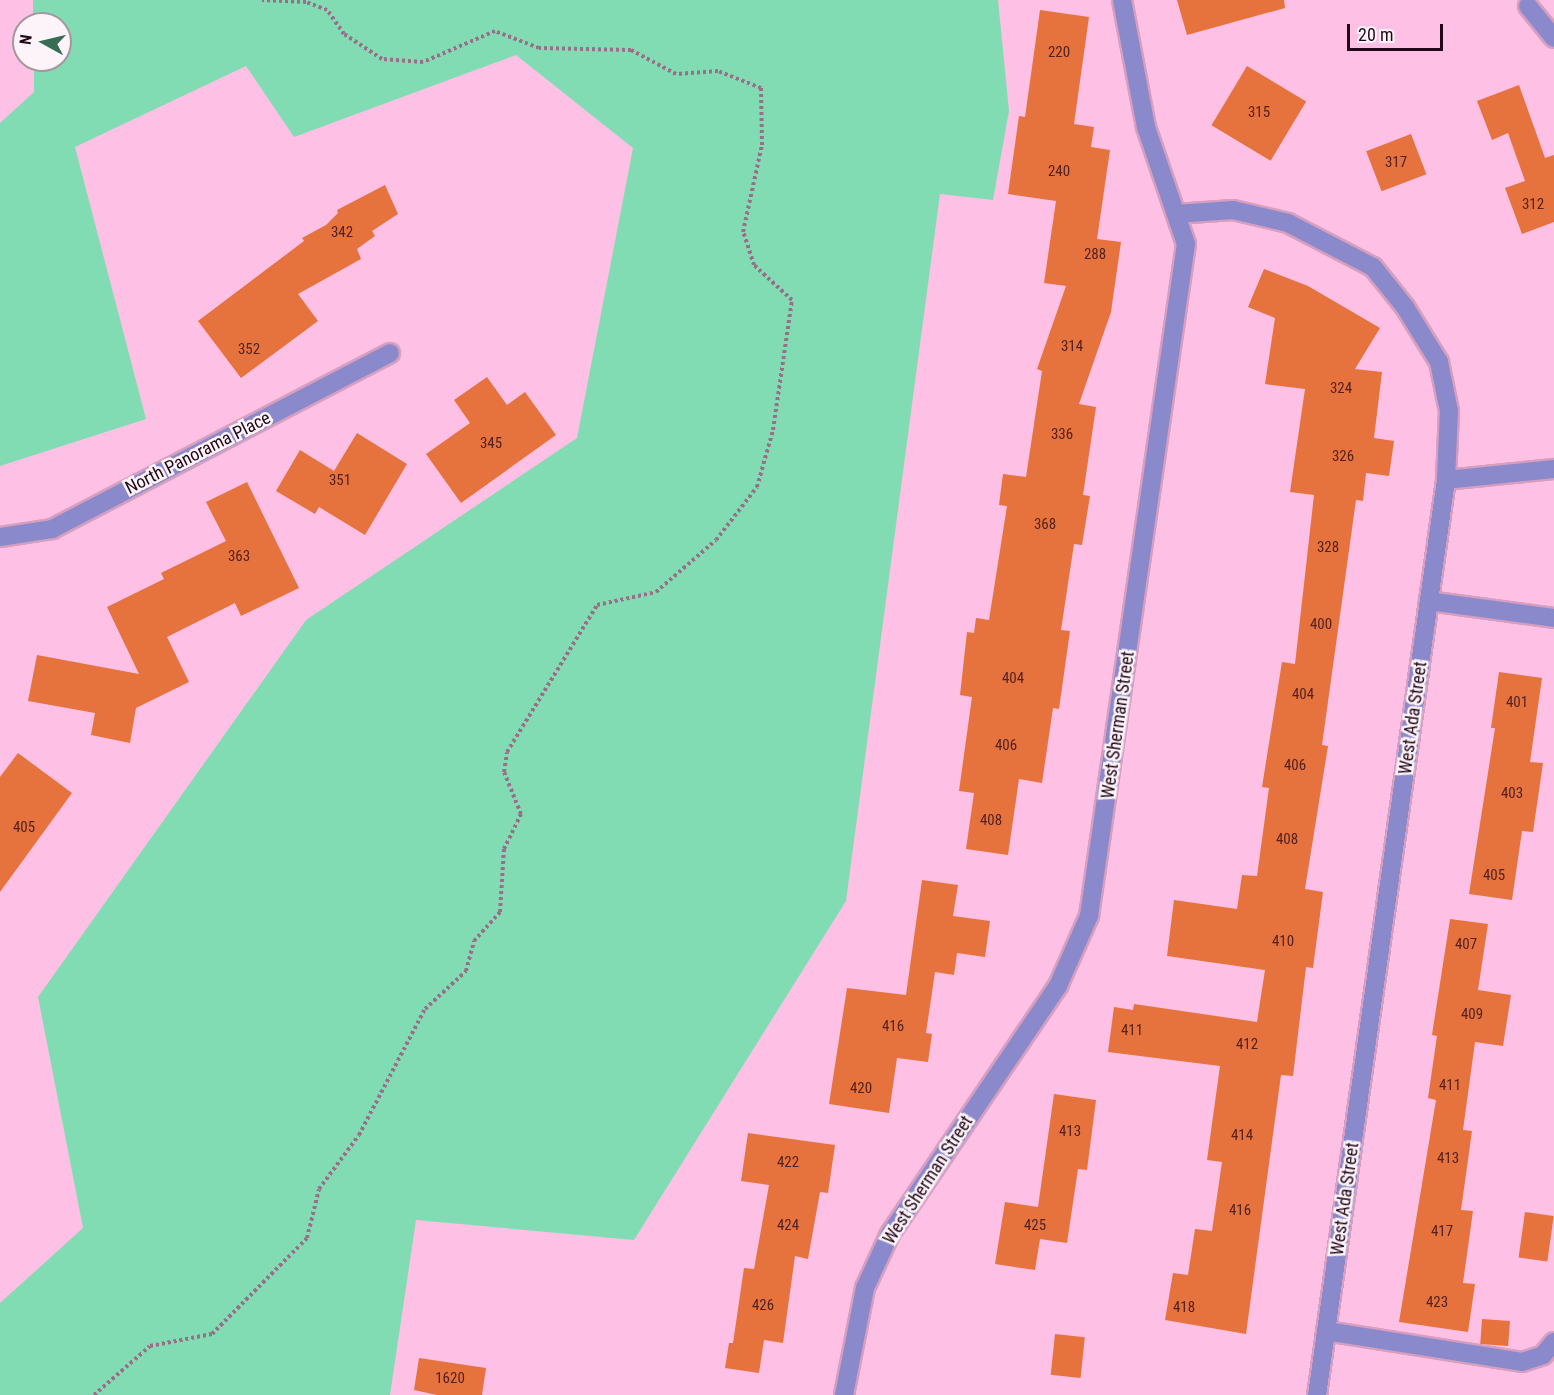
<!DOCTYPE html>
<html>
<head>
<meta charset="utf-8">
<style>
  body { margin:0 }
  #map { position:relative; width:1554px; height:1395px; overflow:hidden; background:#fec0e4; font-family:"Roboto Condensed",sans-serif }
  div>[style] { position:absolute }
  .green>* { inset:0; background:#82dcb3 }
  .building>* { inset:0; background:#e6723d; transform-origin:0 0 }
  .path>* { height:4px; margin-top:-2px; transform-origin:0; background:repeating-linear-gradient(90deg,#9b6d88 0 3px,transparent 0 6px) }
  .roads { filter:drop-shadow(2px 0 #d69fbf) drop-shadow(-2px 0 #d69fbf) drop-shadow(0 2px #d69fbf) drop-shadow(0 -2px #d69fbf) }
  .minor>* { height:18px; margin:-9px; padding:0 9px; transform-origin:9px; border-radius:9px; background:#8a89cc }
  span { translate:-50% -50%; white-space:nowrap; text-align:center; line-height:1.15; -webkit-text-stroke:5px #fcf4f8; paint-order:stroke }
  .number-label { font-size:15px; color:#532222 }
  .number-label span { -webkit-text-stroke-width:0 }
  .street-label { font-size:18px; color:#220819 }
  .north { position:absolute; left:12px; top:12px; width:60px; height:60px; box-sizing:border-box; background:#fcf4f8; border:2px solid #a5969f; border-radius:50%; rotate:278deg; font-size:16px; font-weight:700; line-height:24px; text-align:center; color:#220819 }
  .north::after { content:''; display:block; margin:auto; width:21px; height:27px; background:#356d55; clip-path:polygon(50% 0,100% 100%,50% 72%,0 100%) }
  .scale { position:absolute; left:1347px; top:24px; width:96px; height:27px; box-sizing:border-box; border:3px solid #220819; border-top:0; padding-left:8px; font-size:18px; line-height:21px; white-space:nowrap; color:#220819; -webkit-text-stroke:4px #fcf4f8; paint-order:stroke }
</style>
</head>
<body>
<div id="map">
  <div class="green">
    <div style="clip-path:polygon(33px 0,998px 0,1009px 111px,993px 200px,940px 194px,846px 901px,634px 1240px,416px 1220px,390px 1395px,0 1395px,0 1303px,83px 1228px,38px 997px,306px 620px,577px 438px,633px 148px,516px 55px,294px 137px,246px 66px,75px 147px,146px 419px,0 466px,0 123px,34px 92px,34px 60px,60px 60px,60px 24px,33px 24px)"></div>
  </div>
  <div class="building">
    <div style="clip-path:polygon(1177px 0,1284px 0,1285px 8px,1187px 35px)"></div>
    <div style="clip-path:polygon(1040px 10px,1089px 17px,1074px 124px,1094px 127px,1091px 147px,1110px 150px,1097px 239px,1121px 242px,1111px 312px,1079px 404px,1096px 407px,1083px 495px,1090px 496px,1082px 545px,1074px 544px,1061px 630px,1070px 631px,1059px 709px,1053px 708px,1042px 783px,1019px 779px,1008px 855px,966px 849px,974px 793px,959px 791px,972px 697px,960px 695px,967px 632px,974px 633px,976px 618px,989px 620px,1007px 506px,999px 505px,1003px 474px,1026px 477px,1042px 371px,1037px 369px,1066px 286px,1044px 283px,1056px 201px,1008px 194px,1019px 116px,1025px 117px)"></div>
    <div style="left:1247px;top:66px;width:69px;height:69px;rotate:31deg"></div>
    <div style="clip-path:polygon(1519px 85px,1545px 158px,1554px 155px,1554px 222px,1522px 234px,1505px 188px,1525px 181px,1508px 133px,1492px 140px,1477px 101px)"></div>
    <div style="left:1411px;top:134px;width:43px;height:48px;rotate:69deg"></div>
    <div style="clip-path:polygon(385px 185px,398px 214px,372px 231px,375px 236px,357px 249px,361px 259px,298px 294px,318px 321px,241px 378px,198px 321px,304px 241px,302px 238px,326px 225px,338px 213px,337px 210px)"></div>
    <div style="clip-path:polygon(1264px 269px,1308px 286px,1380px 328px,1355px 369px,1382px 372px,1374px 438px,1394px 441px,1389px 476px,1366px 473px,1363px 501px,1356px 500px,1322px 745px,1328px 746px,1305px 889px,1323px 892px,1313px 968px,1306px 967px,1293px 1076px,1281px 1075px,1246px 1334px,1165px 1320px,1173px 1273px,1188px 1275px,1195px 1229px,1212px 1231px,1222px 1162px,1207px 1160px,1220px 1066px,1108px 1052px,1114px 1007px,1133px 1010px,1134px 1004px,1257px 1022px,1265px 970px,1167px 956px,1174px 900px,1237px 909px,1242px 875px,1257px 876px,1269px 788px,1262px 787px,1282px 662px,1295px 664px,1314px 495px,1290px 492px,1305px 389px,1265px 384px,1275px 318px,1248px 307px)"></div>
    <div style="clip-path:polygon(487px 377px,507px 405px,525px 392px,556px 435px,461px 503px,426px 454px,470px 423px,454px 400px)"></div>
    <div style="clip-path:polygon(357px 433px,407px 464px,365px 535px,319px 507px,315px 514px,276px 491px,300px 450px,334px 471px)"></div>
    <div style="clip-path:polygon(247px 482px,299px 588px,241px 616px,235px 603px,167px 637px,189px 682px,136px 708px,130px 743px,91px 735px,95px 713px,28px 701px,37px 655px,139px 674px,107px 607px,164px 579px,161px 573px,226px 541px,206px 502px)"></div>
    <div style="clip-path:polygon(1499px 672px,1542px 678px,1530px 762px,1543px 763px,1533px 832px,1522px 831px,1512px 900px,1469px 894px,1495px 728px,1491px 728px)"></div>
    <div style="clip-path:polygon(18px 753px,72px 793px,0 892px,0 777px)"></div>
    <div style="clip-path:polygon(922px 880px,958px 885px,953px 916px,990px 921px,985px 957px,957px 953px,954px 975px,935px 972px,926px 1033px,932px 1034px,928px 1062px,897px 1058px,889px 1113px,829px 1104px,847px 988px,906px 995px)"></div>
    <div style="clip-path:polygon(1450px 919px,1488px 924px,1478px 990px,1511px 995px,1503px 1046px,1475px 1042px,1463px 1130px,1472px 1131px,1461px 1210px,1473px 1211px,1463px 1283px,1475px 1284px,1468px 1332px,1399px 1322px,1436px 1100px,1428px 1098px,1437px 1036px,1432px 1035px)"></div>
    <div style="clip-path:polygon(1054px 1094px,1096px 1100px,1087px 1170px,1078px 1169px,1067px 1243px,1040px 1239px,1035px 1270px,995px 1264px,1005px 1202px,1038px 1207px)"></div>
    <div style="clip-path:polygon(748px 1133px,835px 1145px,828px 1193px,820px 1192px,808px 1259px,795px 1256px,783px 1343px,764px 1340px,759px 1373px,725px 1368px,729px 1343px,733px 1343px,744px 1268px,754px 1269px,769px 1185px,741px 1181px)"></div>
    <div style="left:1525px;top:1212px;width:29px;height:46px;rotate:8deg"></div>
    <div style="left:1482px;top:1319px;width:28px;height:25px;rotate:4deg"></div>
    <div style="left:1055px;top:1334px;width:30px;height:41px;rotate:6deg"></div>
    <div style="clip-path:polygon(419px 1358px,486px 1368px,482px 1395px,437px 1395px,414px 1390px)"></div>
  </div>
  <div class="path">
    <div style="left:94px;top:1395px;width:74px;rotate:-41.2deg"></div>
    <div style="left:150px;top:1346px;width:63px;rotate:-11deg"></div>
    <div style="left:212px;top:1334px;width:135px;rotate:-45.3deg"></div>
    <div style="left:307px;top:1238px;width:50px;rotate:-76.2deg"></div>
    <div style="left:319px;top:1189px;width:67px;rotate:-53.5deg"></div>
    <div style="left:359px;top:1135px;width:142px;rotate:-62.4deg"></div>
    <div style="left:425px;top:1009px;width:56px;rotate:-42.8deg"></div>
    <div style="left:466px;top:971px;width:31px;rotate:-75deg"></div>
    <div style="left:474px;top:941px;width:39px;rotate:-48deg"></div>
    <div style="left:500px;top:912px;width:63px;rotate:-86.4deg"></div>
    <div style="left:504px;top:849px;width:39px;rotate:-64deg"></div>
    <div style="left:521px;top:814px;width:45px;rotate:-112deg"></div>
    <div style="left:504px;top:772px;width:20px;rotate:-81deg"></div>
    <div style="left:507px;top:752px;width:172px;rotate:-58.5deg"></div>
    <div style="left:597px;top:605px;width:60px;rotate:-12.4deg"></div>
    <div style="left:656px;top:592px;width:79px;rotate:-40.9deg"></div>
    <div style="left:716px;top:540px;width:67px;rotate:-52.3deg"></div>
    <div style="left:757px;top:487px;width:59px;rotate:-74.3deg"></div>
    <div style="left:773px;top:430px;width:131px;rotate:-81.7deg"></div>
    <div style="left:792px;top:300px;width:52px;rotate:-137.4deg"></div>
    <div style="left:754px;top:265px;width:35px;rotate:-108deg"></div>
    <div style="left:743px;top:232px;width:89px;rotate:-77.7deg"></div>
    <div style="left:762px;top:145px;width:57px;rotate:-91deg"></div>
    <div style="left:761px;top:88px;width:46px;rotate:-158.4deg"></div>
    <div style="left:718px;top:71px;width:42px;rotate:175.9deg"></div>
    <div style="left:676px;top:74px;width:51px;rotate:-151.9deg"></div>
    <div style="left:631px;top:50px;width:92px;rotate:-178.8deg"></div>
    <div style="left:539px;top:48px;width:47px;rotate:-158.9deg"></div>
    <div style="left:495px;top:31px;width:78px;rotate:156.7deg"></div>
    <div style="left:423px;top:62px;width:41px;rotate:-175.8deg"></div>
    <div style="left:382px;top:59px;width:45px;rotate:-146.7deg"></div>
    <div style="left:344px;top:34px;width:29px;rotate:-125deg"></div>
    <div style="left:327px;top:10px;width:22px;rotate:-159deg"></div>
    <div style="left:306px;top:2px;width:44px;rotate:-177.4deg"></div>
  </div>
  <div class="roads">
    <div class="minor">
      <div style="left:1528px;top:6px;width:41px;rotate:50.9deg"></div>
      <div style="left:1176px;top:214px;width:57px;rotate:-4deg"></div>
      <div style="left:1233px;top:210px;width:57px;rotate:13.3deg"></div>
      <div style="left:1288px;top:223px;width:96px;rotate:27.4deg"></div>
      <div style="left:1373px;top:267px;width:51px;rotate:51.3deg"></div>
      <div style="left:1405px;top:307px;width:65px;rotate:58.3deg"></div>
      <div style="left:1439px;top:362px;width:50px;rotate:78.5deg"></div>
      <div style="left:1449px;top:411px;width:69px;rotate:92.5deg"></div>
      <div style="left:1446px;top:480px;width:924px;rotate:98.02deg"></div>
      <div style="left:1446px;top:480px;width:109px;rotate:-5.8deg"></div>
      <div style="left:0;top:537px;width:53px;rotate:-8.7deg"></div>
      <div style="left:52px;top:529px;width:381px;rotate:-27.5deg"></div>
      <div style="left:1429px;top:601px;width:126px;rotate:7.7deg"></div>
      <div style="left:1326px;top:1331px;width:198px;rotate:9deg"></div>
      <div style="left:1522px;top:1362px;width:22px;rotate:-18deg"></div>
      <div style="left:1543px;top:1355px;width:17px;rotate:-50deg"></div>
      <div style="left:844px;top:1395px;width:109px;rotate:-78.9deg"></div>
      <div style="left:865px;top:1288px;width:60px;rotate:-65.2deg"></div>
      <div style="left:890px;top:1234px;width:300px;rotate:-55.9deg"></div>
      <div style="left:1058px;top:986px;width:77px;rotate:-66.1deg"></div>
      <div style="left:1089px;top:916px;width:679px;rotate:-81.79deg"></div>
      <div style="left:1186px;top:244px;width:124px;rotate:-108.9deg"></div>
      <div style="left:1146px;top:127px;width:129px;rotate:-100.7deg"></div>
    </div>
  </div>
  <div class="number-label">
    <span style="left:1059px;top:53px">220</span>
    <span style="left:1259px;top:113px">315</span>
    <span style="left:1396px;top:163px">317</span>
    <span style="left:1059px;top:172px">240</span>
    <span style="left:1533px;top:205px">312</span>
    <span style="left:342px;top:233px">342</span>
    <span style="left:1095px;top:255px">288</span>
    <span style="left:1072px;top:347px">314</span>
    <span style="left:249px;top:350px">352</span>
    <span style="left:1341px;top:389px">324</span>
    <span style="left:1062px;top:435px">336</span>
    <span style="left:491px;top:444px">345</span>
    <span style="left:1343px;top:457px">326</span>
    <span style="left:340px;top:481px">351</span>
    <span style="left:1045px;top:525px">368</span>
    <span style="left:1328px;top:548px">328</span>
    <span style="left:239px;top:557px">363</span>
    <span style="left:1321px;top:625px">400</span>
    <span style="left:1013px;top:679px">404</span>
    <span style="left:1303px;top:695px">404</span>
    <span style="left:1517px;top:703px">401</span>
    <span style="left:1006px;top:746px">406</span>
    <span style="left:1295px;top:766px">406</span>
    <span style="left:1512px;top:794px">403</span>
    <span style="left:991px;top:821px">408</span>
    <span style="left:24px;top:828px">405</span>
    <span style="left:1287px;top:840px">408</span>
    <span style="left:1494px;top:876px">405</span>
    <span style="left:1283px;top:942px">410</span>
    <span style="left:1466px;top:945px">407</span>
    <span style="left:1472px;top:1015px">409</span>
    <span style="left:893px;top:1027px">416</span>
    <span style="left:1132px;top:1031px">411</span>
    <span style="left:1247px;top:1045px">412</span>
    <span style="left:1450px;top:1086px">411</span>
    <span style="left:861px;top:1089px">420</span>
    <span style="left:1070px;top:1132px">413</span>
    <span style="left:1242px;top:1136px">414</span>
    <span style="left:1448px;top:1159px">413</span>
    <span style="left:788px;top:1163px">422</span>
    <span style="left:1240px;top:1211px">416</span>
    <span style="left:788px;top:1226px">424</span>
    <span style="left:1035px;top:1226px">425</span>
    <span style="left:1442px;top:1232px">417</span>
    <span style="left:1437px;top:1303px">423</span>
    <span style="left:763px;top:1306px">426</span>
    <span style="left:1184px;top:1308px">418</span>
    <span style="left:450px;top:1379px">1620</span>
  </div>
  <div class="street-label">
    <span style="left:198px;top:453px;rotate:-27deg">North Panorama Place</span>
    <span style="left:1413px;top:718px;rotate:-82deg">West Ada Street</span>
    <span style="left:1118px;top:725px;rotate:-82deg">West Sherman Street</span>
    <span style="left:928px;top:1180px;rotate:-57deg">West Sherman Street</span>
    <span style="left:1345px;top:1199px;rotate:-82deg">West Ada Street</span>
  </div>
  <div class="north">N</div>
  <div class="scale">20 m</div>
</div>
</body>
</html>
